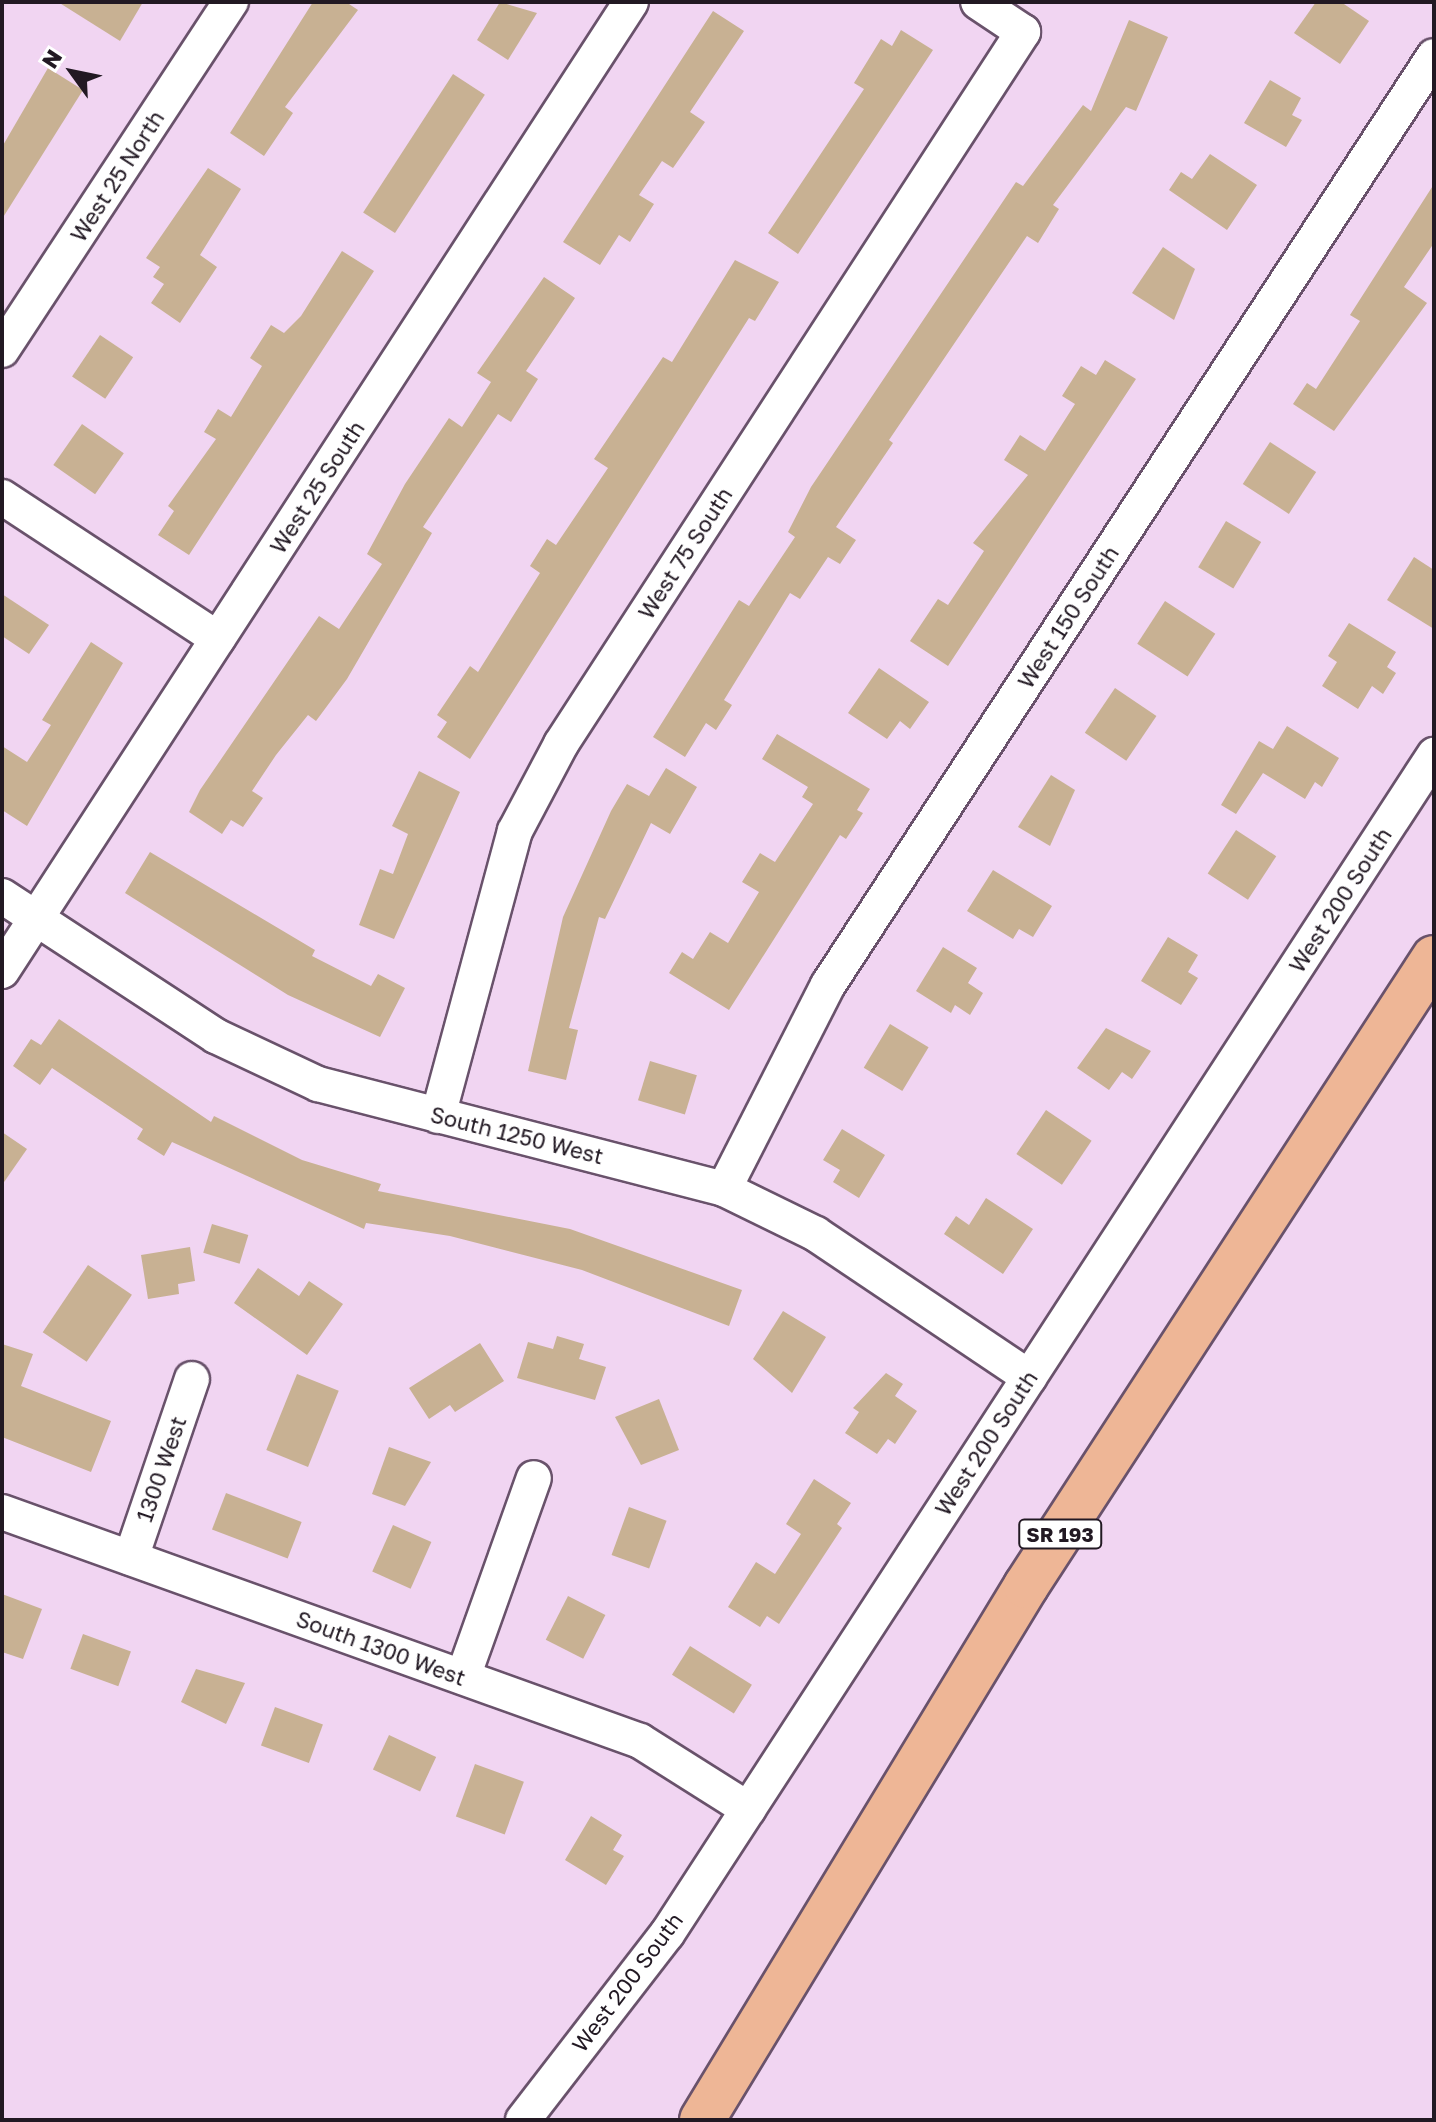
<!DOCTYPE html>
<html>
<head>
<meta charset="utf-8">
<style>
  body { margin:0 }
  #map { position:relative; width:1436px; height:2122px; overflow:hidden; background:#f1d5f2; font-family:"Golos Text",sans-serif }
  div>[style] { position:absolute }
  .building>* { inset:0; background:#c8b193; transform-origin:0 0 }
  .roads { filter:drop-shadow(2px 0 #69526b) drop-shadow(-2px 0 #69526b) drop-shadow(0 2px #69526b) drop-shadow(0 -2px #69526b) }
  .minor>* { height:34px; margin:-17px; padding:0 17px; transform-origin:17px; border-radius:17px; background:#fff }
  .major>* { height:44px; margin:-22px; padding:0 22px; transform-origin:22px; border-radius:22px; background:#eeb696 }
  span { translate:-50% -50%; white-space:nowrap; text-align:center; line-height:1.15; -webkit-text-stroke:6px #fff; paint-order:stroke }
  .shield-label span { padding:2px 6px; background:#fff; border:2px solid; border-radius:6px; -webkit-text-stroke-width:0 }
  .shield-label { font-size:20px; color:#221923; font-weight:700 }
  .street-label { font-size:22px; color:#221923 }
  .frame { position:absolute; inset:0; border:4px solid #221923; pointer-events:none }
  .north { position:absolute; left:32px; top:32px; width:80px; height:80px; -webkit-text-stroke:6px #fff; paint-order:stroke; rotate:303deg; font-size:22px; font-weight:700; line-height:32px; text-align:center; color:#221923 }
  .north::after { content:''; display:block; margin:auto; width:28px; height:36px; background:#221923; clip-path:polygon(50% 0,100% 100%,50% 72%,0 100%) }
</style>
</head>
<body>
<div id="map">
  <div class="building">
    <div style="clip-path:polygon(58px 2px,143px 2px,120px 41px)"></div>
    <div style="clip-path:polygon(313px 2px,346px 2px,358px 10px,285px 107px,293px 113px,264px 156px,230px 133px)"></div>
    <div style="clip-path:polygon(500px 2px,537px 13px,508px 60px,477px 40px)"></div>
    <div style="clip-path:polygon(1316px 2px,1341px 2px,1369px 21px,1340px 64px,1294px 33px)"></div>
    <div style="clip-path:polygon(713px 11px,744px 31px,690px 112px,705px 122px,673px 168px,662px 161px,639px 195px,654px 204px,630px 242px,619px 235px,600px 265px,563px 242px)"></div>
    <div style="clip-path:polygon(1129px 20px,1168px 37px,1136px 111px,1126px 107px,1053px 205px,1059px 209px,1038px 243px,1027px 236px,889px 440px,893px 443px,836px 527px,856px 540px,840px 564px,828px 557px,800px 599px,790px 593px,724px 700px,732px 705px,716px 730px,706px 723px,685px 757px,653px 737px,739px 600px,749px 606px,795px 537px,788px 532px,811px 487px,1016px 182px,1023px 186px,1083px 105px,1091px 111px)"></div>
    <div style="clip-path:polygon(901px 30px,933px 50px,798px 254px,768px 233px,864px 89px,854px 83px,881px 39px,892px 46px)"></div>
    <div style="clip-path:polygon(48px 68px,83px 90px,2px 219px,2px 147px)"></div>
    <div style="left:453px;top:74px;width:38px;height:165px;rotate:33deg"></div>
    <div style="clip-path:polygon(1270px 80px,1301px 98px,1292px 115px,1302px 120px,1286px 147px,1244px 123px)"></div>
    <div style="clip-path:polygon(1210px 154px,1257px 185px,1227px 230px,1169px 190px,1181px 172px,1192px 179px)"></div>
    <div style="clip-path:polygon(208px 168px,241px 189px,200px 255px,217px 267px,180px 323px,151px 303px,164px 284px,153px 277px,160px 267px,146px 258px)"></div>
    <div style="clip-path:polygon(1434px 184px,1434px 243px,1404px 287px,1427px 303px,1334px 431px,1293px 404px,1307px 383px,1316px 389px,1360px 321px,1350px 315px)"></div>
    <div style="clip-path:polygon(1163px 247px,1195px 269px,1174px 320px,1132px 293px)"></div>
    <div style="clip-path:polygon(342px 251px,374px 271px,189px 555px,158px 535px,174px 511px,168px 506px,216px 439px,204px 432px,218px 409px,231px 417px,262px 366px,250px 358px,271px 325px,284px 333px,301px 316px)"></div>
    <div style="clip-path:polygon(735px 260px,779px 282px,755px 321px,749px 318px,470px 759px,437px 737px,447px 722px,437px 715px,470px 666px,478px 672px,540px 573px,530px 566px,547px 539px,556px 545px,608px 468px,594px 459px,663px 357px,672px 362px)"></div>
    <div style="clip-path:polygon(544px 277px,575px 298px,526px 371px,538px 379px,511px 422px,498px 414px,423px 527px,432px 533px,347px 679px,316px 721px,308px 715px,276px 755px,252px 791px,263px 798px,243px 827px,231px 820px,222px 834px,189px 812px,200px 790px,319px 616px,339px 629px,382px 564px,367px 554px,405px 484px,449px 418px,462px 427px,491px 382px,477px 373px)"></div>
    <div style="left:100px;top:335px;width:40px;height:50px;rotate:34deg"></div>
    <div style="clip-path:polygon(1105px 360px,1136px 379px,948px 666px,910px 641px,938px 599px,948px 605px,984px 551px,973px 543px,1028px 475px,1004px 460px,1020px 435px,1045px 451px,1075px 404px,1062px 396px,1081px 366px,1096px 375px)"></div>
    <div style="left:82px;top:424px;width:51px;height:50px;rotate:35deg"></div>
    <div style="left:1270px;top:442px;width:55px;height:50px;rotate:33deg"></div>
    <div style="left:1226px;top:521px;width:41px;height:54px;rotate:31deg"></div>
    <div style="clip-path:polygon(1414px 557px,1434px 570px,1434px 629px,1387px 600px)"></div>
    <div style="clip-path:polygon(2px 594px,49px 625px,29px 654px,2px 636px)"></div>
    <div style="left:1165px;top:601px;width:60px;height:51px;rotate:33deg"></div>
    <div style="clip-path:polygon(1349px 623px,1396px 652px,1387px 667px,1396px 673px,1383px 694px,1372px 686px,1358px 709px,1322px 686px,1337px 662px,1328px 656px)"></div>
    <div style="clip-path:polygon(91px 642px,123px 663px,27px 826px,2px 810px,2px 746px,27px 762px,51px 725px,42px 720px)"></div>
    <div style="clip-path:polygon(879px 668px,929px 702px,910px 729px,900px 721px,887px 739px,848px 713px)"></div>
    <div style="left:1115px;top:688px;width:50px;height:54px;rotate:34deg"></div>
    <div style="clip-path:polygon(1287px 726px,1339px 758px,1322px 787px,1315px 782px,1305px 799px,1263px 773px,1236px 814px,1221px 805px,1259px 741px,1273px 749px)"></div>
    <div style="clip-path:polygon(777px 734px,870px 789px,857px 810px,863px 813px,846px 839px,840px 835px,729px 1010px,669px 973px,682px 952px,693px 959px,710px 932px,728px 943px,759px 892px,742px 882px,760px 853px,775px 862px,813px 804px,802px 797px,808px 787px,762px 759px)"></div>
    <div style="clip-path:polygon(666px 768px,697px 787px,670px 834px,651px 823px,605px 919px,599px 917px,569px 1028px,578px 1030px,566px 1080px,528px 1071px,563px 917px,611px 811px,627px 784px,649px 796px)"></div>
    <div style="clip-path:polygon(419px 771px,460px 792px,394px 939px,359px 925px,380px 869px,393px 874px,408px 834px,392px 826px)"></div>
    <div style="clip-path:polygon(1051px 775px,1075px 790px,1050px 846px,1018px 827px)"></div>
    <div style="left:1236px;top:830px;width:48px;height:52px;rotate:33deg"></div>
    <div style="clip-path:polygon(150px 852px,315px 950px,312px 956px,371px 986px,378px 974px,405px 988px,380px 1037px,288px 995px,125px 893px)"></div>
    <div style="clip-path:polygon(993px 870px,1052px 906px,1033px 937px,1019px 929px,1013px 939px,967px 911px)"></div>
    <div style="clip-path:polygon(1168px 937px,1198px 955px,1188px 972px,1198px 978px,1181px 1005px,1141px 981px)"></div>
    <div style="clip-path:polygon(943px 947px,977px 968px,968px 983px,983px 993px,970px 1015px,955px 1005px,951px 1013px,916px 991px)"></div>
    <div style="clip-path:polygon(59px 1019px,211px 1122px,214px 1116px,302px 1160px,381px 1184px,378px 1191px,570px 1229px,742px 1290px,729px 1326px,582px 1270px,450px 1236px,366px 1223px,364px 1229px,172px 1142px,164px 1156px,137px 1139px,143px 1129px,52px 1068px,40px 1085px,13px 1066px,31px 1039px,41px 1045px)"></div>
    <div style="left:890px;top:1024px;width:45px;height:51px;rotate:31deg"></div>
    <div style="clip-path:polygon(1106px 1028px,1151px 1051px,1132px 1079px,1122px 1072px,1109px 1090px,1077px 1068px)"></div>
    <div style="left:650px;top:1061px;width:49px;height:41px;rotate:17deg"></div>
    <div style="left:1046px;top:1110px;width:55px;height:53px;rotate:34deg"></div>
    <div style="clip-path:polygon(842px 1129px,885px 1155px,859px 1198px,833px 1182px,840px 1170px,823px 1160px)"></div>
    <div style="clip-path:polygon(2px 1132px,27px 1149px,2px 1185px)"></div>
    <div style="clip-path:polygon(986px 1198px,1033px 1229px,1003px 1274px,944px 1234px,956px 1216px,969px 1225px)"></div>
    <div style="left:212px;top:1224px;width:38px;height:30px;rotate:17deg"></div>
    <div style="clip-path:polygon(190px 1247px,195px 1281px,178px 1284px,179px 1294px,148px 1299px,141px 1255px)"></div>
    <div style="left:88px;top:1265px;width:53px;height:81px;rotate:34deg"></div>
    <div style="clip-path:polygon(258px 1268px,299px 1296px,309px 1281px,343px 1304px,307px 1355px,234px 1303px)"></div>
    <div style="clip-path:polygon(783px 1311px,826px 1337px,792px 1393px,753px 1359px)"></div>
    <div style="clip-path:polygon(557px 1336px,584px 1344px,579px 1359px,606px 1367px,595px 1400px,517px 1378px,528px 1342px,553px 1349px)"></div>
    <div style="clip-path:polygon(480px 1343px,504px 1381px,455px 1412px,450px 1405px,429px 1419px,409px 1388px)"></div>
    <div style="clip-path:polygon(2px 1344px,33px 1354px,21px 1386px,111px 1421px,91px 1472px,2px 1437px)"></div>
    <div style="clip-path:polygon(886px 1373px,903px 1384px,895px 1396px,917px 1411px,895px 1444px,888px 1439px,877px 1454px,845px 1433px,859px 1412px,853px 1408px)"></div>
    <div style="left:297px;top:1374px;width:45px;height:82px;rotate:22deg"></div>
    <div style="clip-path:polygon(659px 1399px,679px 1450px,641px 1465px,615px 1417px)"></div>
    <div style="clip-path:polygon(389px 1447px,431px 1462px,405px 1506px,372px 1494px)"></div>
    <div style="clip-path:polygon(814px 1479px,851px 1503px,837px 1524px,842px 1528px,779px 1624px,767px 1616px,760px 1627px,728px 1607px,756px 1562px,775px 1574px,801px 1534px,786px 1524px)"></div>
    <div style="left:226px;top:1493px;width:81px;height:39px;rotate:21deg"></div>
    <div style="left:629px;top:1507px;width:40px;height:51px;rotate:20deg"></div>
    <div style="left:393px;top:1525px;width:42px;height:51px;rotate:24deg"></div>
    <div style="clip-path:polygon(2px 1594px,42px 1609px,23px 1659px,2px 1652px)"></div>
    <div style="left:568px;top:1596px;width:42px;height:49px;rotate:27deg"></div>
    <div style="left:83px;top:1634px;width:51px;height:37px;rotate:20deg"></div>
    <div style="left:690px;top:1646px;width:73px;height:34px;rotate:32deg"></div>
    <div style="clip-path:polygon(196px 1669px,245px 1683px,226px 1724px,181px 1702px)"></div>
    <div style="left:275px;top:1707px;width:51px;height:41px;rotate:20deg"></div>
    <div style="left:389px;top:1735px;width:52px;height:38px;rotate:25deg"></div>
    <div style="left:475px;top:1764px;width:52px;height:56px;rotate:20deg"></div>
    <div style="clip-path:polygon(591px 1816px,622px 1835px,613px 1850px,624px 1856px,606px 1885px,565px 1860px)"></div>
  </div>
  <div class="roads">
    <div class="minor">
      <div style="left:2px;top:350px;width:417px;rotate:-56.7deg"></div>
      <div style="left:2px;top:497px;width:258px;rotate:33.3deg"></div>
      <div style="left:2px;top:896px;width:256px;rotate:33.2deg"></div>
      <div style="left:216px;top:1036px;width:113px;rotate:25.2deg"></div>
      <div style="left:318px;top:1084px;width:419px;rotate:14.5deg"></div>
      <div style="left:724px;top:1189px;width:102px;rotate:26.1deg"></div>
      <div style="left:816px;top:1234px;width:257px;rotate:33.9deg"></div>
      <div style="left:2px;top:971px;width:1155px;rotate:-57.01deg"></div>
      <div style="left:438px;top:1116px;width:295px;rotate:-74.9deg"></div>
      <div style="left:515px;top:831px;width:98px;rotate:-62.1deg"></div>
      <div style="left:561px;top:744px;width:849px;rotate:-57.02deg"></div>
      <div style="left:1023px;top:32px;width:54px;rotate:-146.3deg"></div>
      <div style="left:724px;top:1189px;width:229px;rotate:-63deg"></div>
      <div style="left:828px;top:985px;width:1109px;rotate:-56.88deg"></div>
      <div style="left:2px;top:1512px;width:678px;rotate:19.74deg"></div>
      <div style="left:640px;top:1741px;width:128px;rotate:32.2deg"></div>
      <div style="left:131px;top:1558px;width:189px;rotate:-71.2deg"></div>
      <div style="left:463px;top:1677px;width:211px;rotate:-70.4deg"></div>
      <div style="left:523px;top:2120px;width:235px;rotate:-52.3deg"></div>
      <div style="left:667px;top:1934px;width:1407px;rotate:-56.95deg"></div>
    </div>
    <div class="major">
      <div style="left:702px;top:2120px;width:625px;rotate:-58.75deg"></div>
      <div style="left:1026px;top:1586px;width:749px;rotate:-56.99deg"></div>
    </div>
  </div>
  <div class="shield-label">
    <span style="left:1060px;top:1534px">SR 193</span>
  </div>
  <div class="street-label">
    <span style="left:117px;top:176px;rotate:-57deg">West 25 North</span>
    <span style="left:317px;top:487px;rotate:-57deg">West 25 South</span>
    <span style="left:685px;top:553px;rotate:-57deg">West 75 South</span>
    <span style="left:1068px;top:617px;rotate:-57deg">West 150 South</span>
    <span style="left:1340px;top:900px;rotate:-57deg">West 200 South</span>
    <span style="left:517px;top:1135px;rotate:14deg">South 1250 West</span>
    <span style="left:986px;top:1443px;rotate:-57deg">West 200 South</span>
    <span style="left:161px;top:1469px;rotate:-71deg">1300 West</span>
    <span style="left:381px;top:1648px;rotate:20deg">South 1300 West</span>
    <span style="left:627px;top:1982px;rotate:-53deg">West 200 South</span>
  </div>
  <div class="frame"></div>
  <div class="north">N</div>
</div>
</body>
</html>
